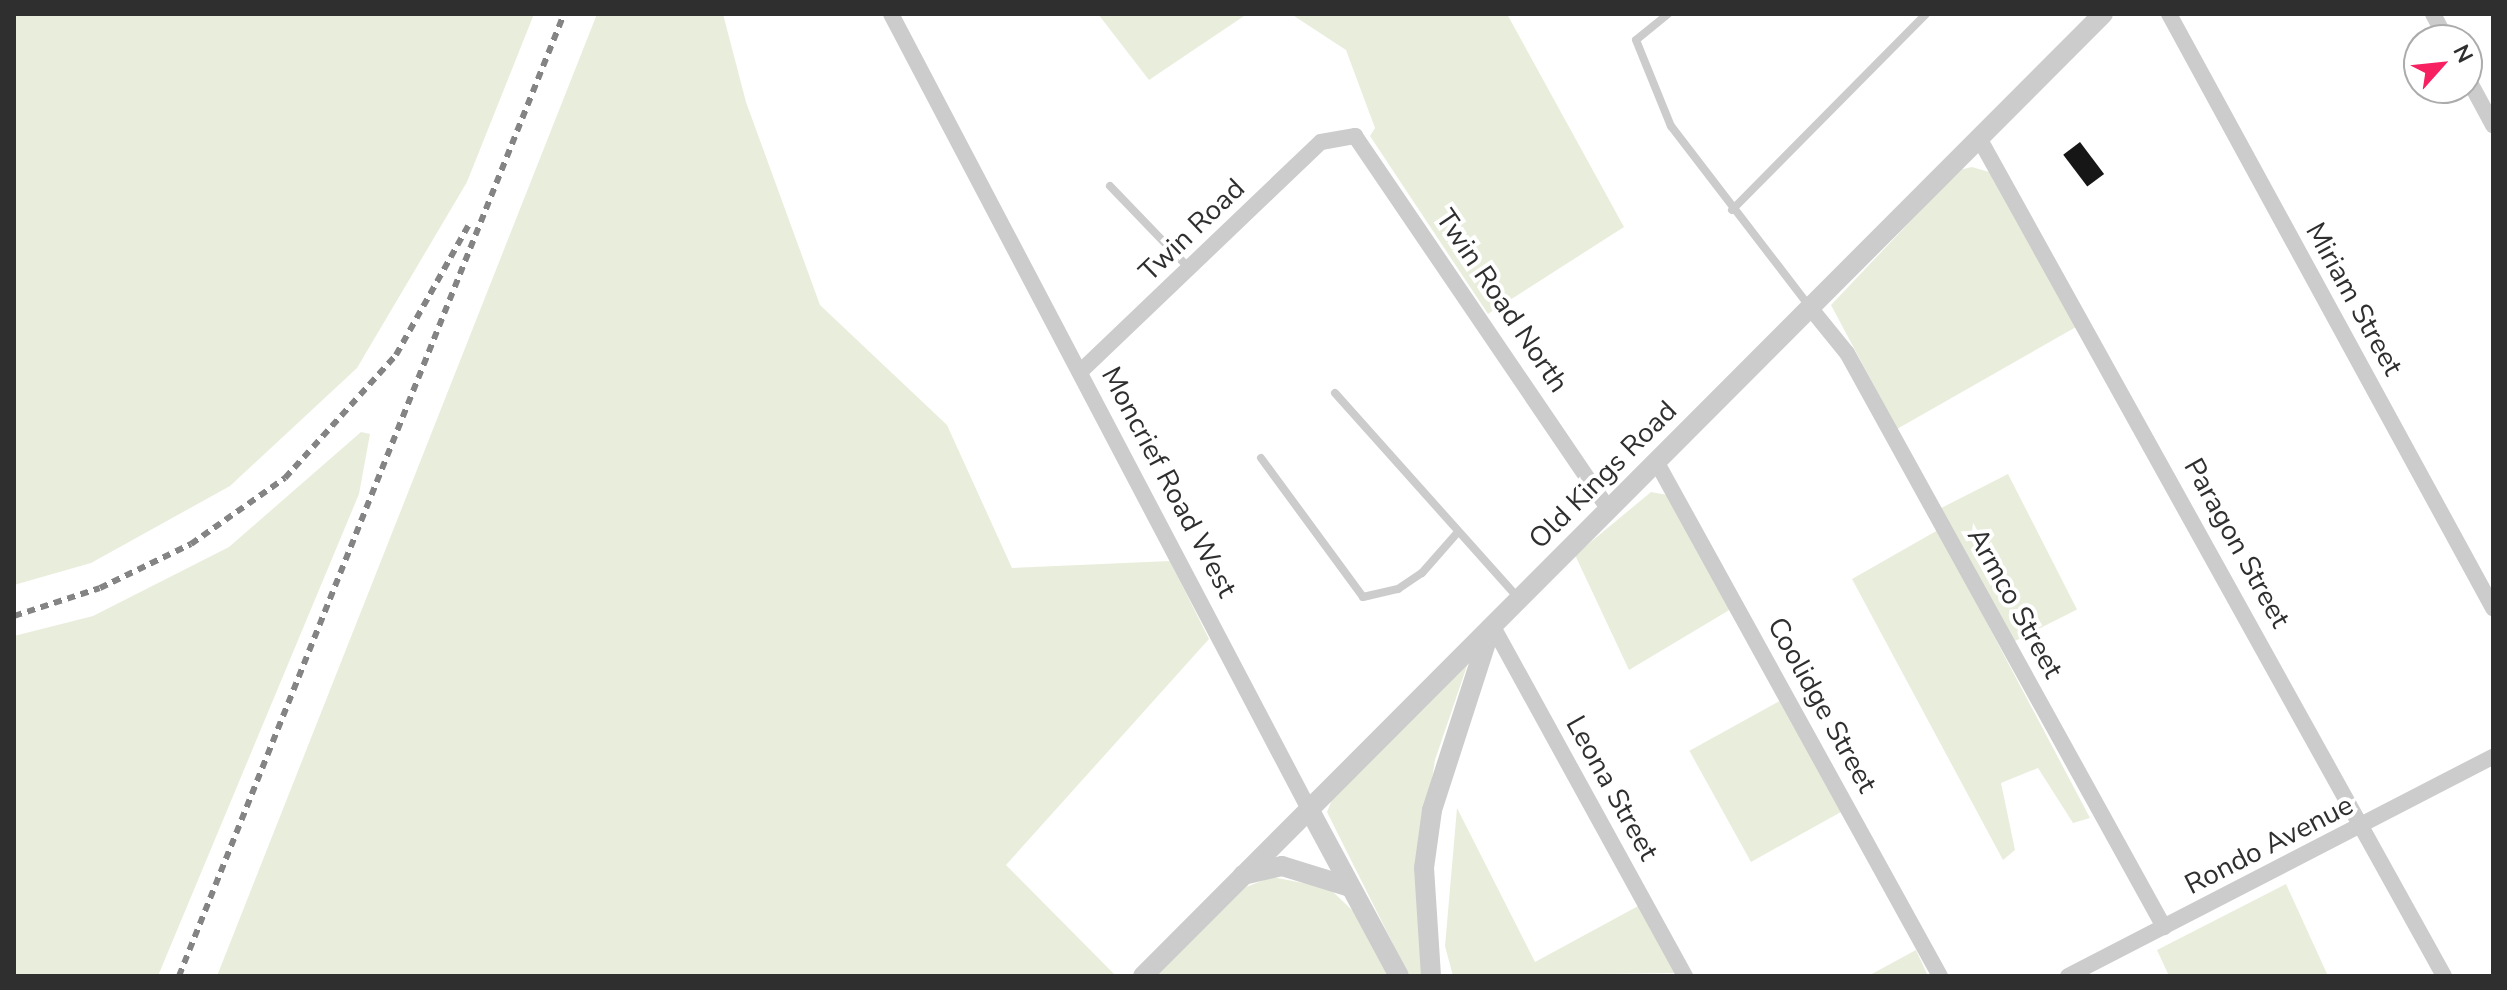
<!DOCTYPE html>
<html>
<head>
<meta charset="utf-8">
<style>
  body { margin:0 }
  #map { position:relative; width:2507px; height:990px; overflow:hidden; background:#fff; font-family:"Nunito Sans",sans-serif }
  div>[style] { position:absolute }
  .green>* { inset:0; background:#e9eedc; transform-origin:0 0 }
  .building>* { inset:0; background:#161616; transform-origin:0 0 }
  .service>* { height:8px; margin:-4px; padding:0 4px; transform-origin:4px; border-radius:4px; background:#ccc }
  .minor>* { height:16px; margin:-8px; padding:0 8px; transform-origin:8px; border-radius:8px; background:#ccc }
  .tertiary>* { height:20px; margin:-10px; padding:0 10px; transform-origin:10px; border-radius:10px; background:#ccc }
  .rail>* { height:6px; margin-top:-3px; transform-origin:0; background:repeating-linear-gradient(90deg,#848484 0 8px,transparent 0 14px) }
  span { translate:-50% -50%; white-space:nowrap; text-align:center; line-height:1.15; -webkit-text-stroke:8px #fff; paint-order:stroke }
  .street-label { font-size:28px; color:#2f2f2f }
  .frame { position:absolute; inset:0; border:16px solid #2f2f2f; pointer-events:none }
  .north { position:absolute; left:2403px; top:24px; width:80px; height:80px; box-sizing:border-box; background:#fff; border:2px solid #acacac; border-radius:50%; rotate:63deg; font-size:22px; font-weight:700; line-height:32px; text-align:center; color:#2f2f2f }
  .north::after { content:''; display:block; margin:auto; width:28px; height:36px; background:#f72061; clip-path:polygon(50% 0,100% 100%,50% 72%,0 100%) }
</style>
</head>
<body>
<div id="map">
  <div class="green">
    <div style="clip-path:polygon(14px 14px,534px 14px,467px 182px,357px 368px,230px 486px,91px 563px,14px 585px)"></div>
    <div style="clip-path:polygon(597px 14px,723px 14px,746px 102px,820px 305px,947px 425px,1012px 568px,1170px 561px,1209px 639px,1006px 865px,1116px 976px,217px 976px)"></div>
    <div style="clip-path:polygon(1098px 14px,1247px 14px,1149px 80px)"></div>
    <div style="clip-path:polygon(1291px 14px,1507px 14px,1624px 227px,1488px 314px,1370px 136px,1375px 128px,1346px 50px)"></div>
    <div style="clip-path:polygon(1972px 167px,1989px 172px,2076px 327px,1897px 429px,1831px 305px,1959px 170px)"></div>
    <div style="clip-path:polygon(361px 432px,370px 434px,359px 494px,158px 976px,14px 976px,14px 636px,93px 616px,229px 547px)"></div>
    <div style="left:2008px;top:474px;width:152px;height:76px;rotate:63deg"></div>
    <div style="clip-path:polygon(1651px 492px,1667px 495px,1731px 609px,1629px 670px,1575px 555px)"></div>
    <div style="clip-path:polygon(1938px 530px,2090px 818px,2073px 823px,2038px 768px,2001px 783px,2015px 850px,2003px 860px,1852px 579px)"></div>
    <div style="clip-path:polygon(1468px 663px,1435px 760px,1417px 873px,1425px 976px,1409px 976px,1327px 812px,1333px 797px)"></div>
    <div style="left:1783px;top:699px;width:127px;height:107px;rotate:61deg"></div>
    <div style="clip-path:polygon(1457px 808px,1535px 962px,1640px 905px,1676px 973px,1453px 976px,1445px 946px)"></div>
    <div style="clip-path:polygon(1272px 877px,1329px 888px,1353px 911px,1389px 976px,1157px 976px,1246px 887px)"></div>
    <div style="clip-path:polygon(2286px 884px,2328px 976px,2169px 976px,2157px 950px)"></div>
    <div style="clip-path:polygon(1916px 950px,1928px 976px,1868px 976px)"></div>
  </div>
  <div class="building">
    <div style="left:2080px;top:142px;width:40px;height:21px;rotate:53deg"></div>
  </div>
  <div class="service">
    <div style="left:1668px;top:14px;width:41px;rotate:140.9deg"></div>
    <div style="left:1636px;top:40px;width:93px;rotate:67.9deg"></div>
    <div style="left:1671px;top:126px;width:227px;rotate:52.5deg"></div>
    <div style="left:1110px;top:186px;width:114px;rotate:46.1deg"></div>
    <div style="left:1732px;top:210px;width:276px;rotate:-45.3deg"></div>
    <div style="left:1335px;top:393px;width:275px;rotate:48.2deg"></div>
    <div style="left:1261px;top:458px;width:172px;rotate:53.7deg"></div>
    <div style="left:1363px;top:597px;width:36px;rotate:-13deg"></div>
    <div style="left:1398px;top:589px;width:29px;rotate:-34deg"></div>
    <div style="left:1422px;top:573px;width:55px;rotate:-48.7deg"></div>
  </div>
  <div class="minor">
    <div style="left:891px;top:14px;width:898px;rotate:62.27deg"></div>
    <div style="left:2169px;top:14px;width:677px;rotate:61.39deg"></div>
    <div style="left:2433px;top:14px;width:30px;rotate:62deg"></div>
    <div style="left:2467px;top:77px;width:55px;rotate:61.6deg"></div>
    <div style="left:1979px;top:138px;width:958px;rotate:60.97deg"></div>
    <div style="left:1812px;top:310px;width:55px;rotate:50.9deg"></div>
    <div style="left:1847px;top:353px;width:656px;rotate:61.09deg"></div>
    <div style="left:1080px;top:372px;width:333px;rotate:-43.7deg"></div>
    <div style="left:1321px;top:142px;width:35px;rotate:-10deg"></div>
    <div style="left:1355px;top:136px;width:450px;rotate:55.8deg"></div>
    <div style="left:1656px;top:461px;width:588px;rotate:61.13deg"></div>
    <div style="left:1492px;top:625px;width:401px;rotate:61.2deg"></div>
    <div style="left:2068px;top:976px;width:478px;rotate:-27.3deg"></div>
  </div>
  <div class="tertiary">
    <div style="left:1309px;top:809px;width:190px;rotate:61.7deg"></div>
    <div style="left:1243px;top:875px;width:40px;rotate:-13deg"></div>
    <div style="left:1282px;top:866px;width:71px;rotate:17.2deg"></div>
    <div style="left:1143px;top:976px;width:1359px;rotate:-45.06deg"></div>
    <div style="left:1431px;top:976px;width:108px;rotate:-93.7deg"></div>
    <div style="left:1424px;top:868px;width:59px;rotate:-82.1deg"></div>
    <div style="left:1432px;top:810px;width:192px;rotate:-72.1deg"></div>
  </div>
  <div class="rail">
    <div style="left:14px;top:616px;width:90px;rotate:-18deg"></div>
    <div style="left:100px;top:588px;width:101px;rotate:-25.8deg"></div>
    <div style="left:191px;top:544px;width:115px;rotate:-35.1deg"></div>
    <div style="left:285px;top:478px;width:166px;rotate:-47.9deg"></div>
    <div style="left:396px;top:355px;width:148px;rotate:-60.8deg"></div>
    <div style="left:179px;top:976px;width:1036px;rotate:-68.19deg"></div>
  </div>
  <div class="street-label">
    <span style="left:1192px;top:230px;rotate:-44deg">Twin Road</span>
    <span style="left:2354px;top:299px;rotate:61deg">Miriam Street</span>
    <span style="left:1502px;top:301px;rotate:56deg">Twin Road North</span>
    <span style="left:1603px;top:475px;rotate:-45deg">Old Kings Road</span>
    <span style="left:1169px;top:482px;rotate:62deg">Moncrief Road West</span>
    <span style="left:2237px;top:543px;rotate:61deg">Paragon Street</span>
    <span style="left:2015px;top:603px;rotate:61deg">Armco Street</span>
    <span style="left:1822px;top:705px;rotate:61deg">Coolidge Street</span>
    <span style="left:1612px;top:788px;rotate:61deg">Leona Street</span>
    <span style="left:2269px;top:845px;rotate:-27deg">Rondo Avenue</span>
  </div>
  <div class="frame"></div>
  <div class="north">N</div>
</div>
</body>
</html>
